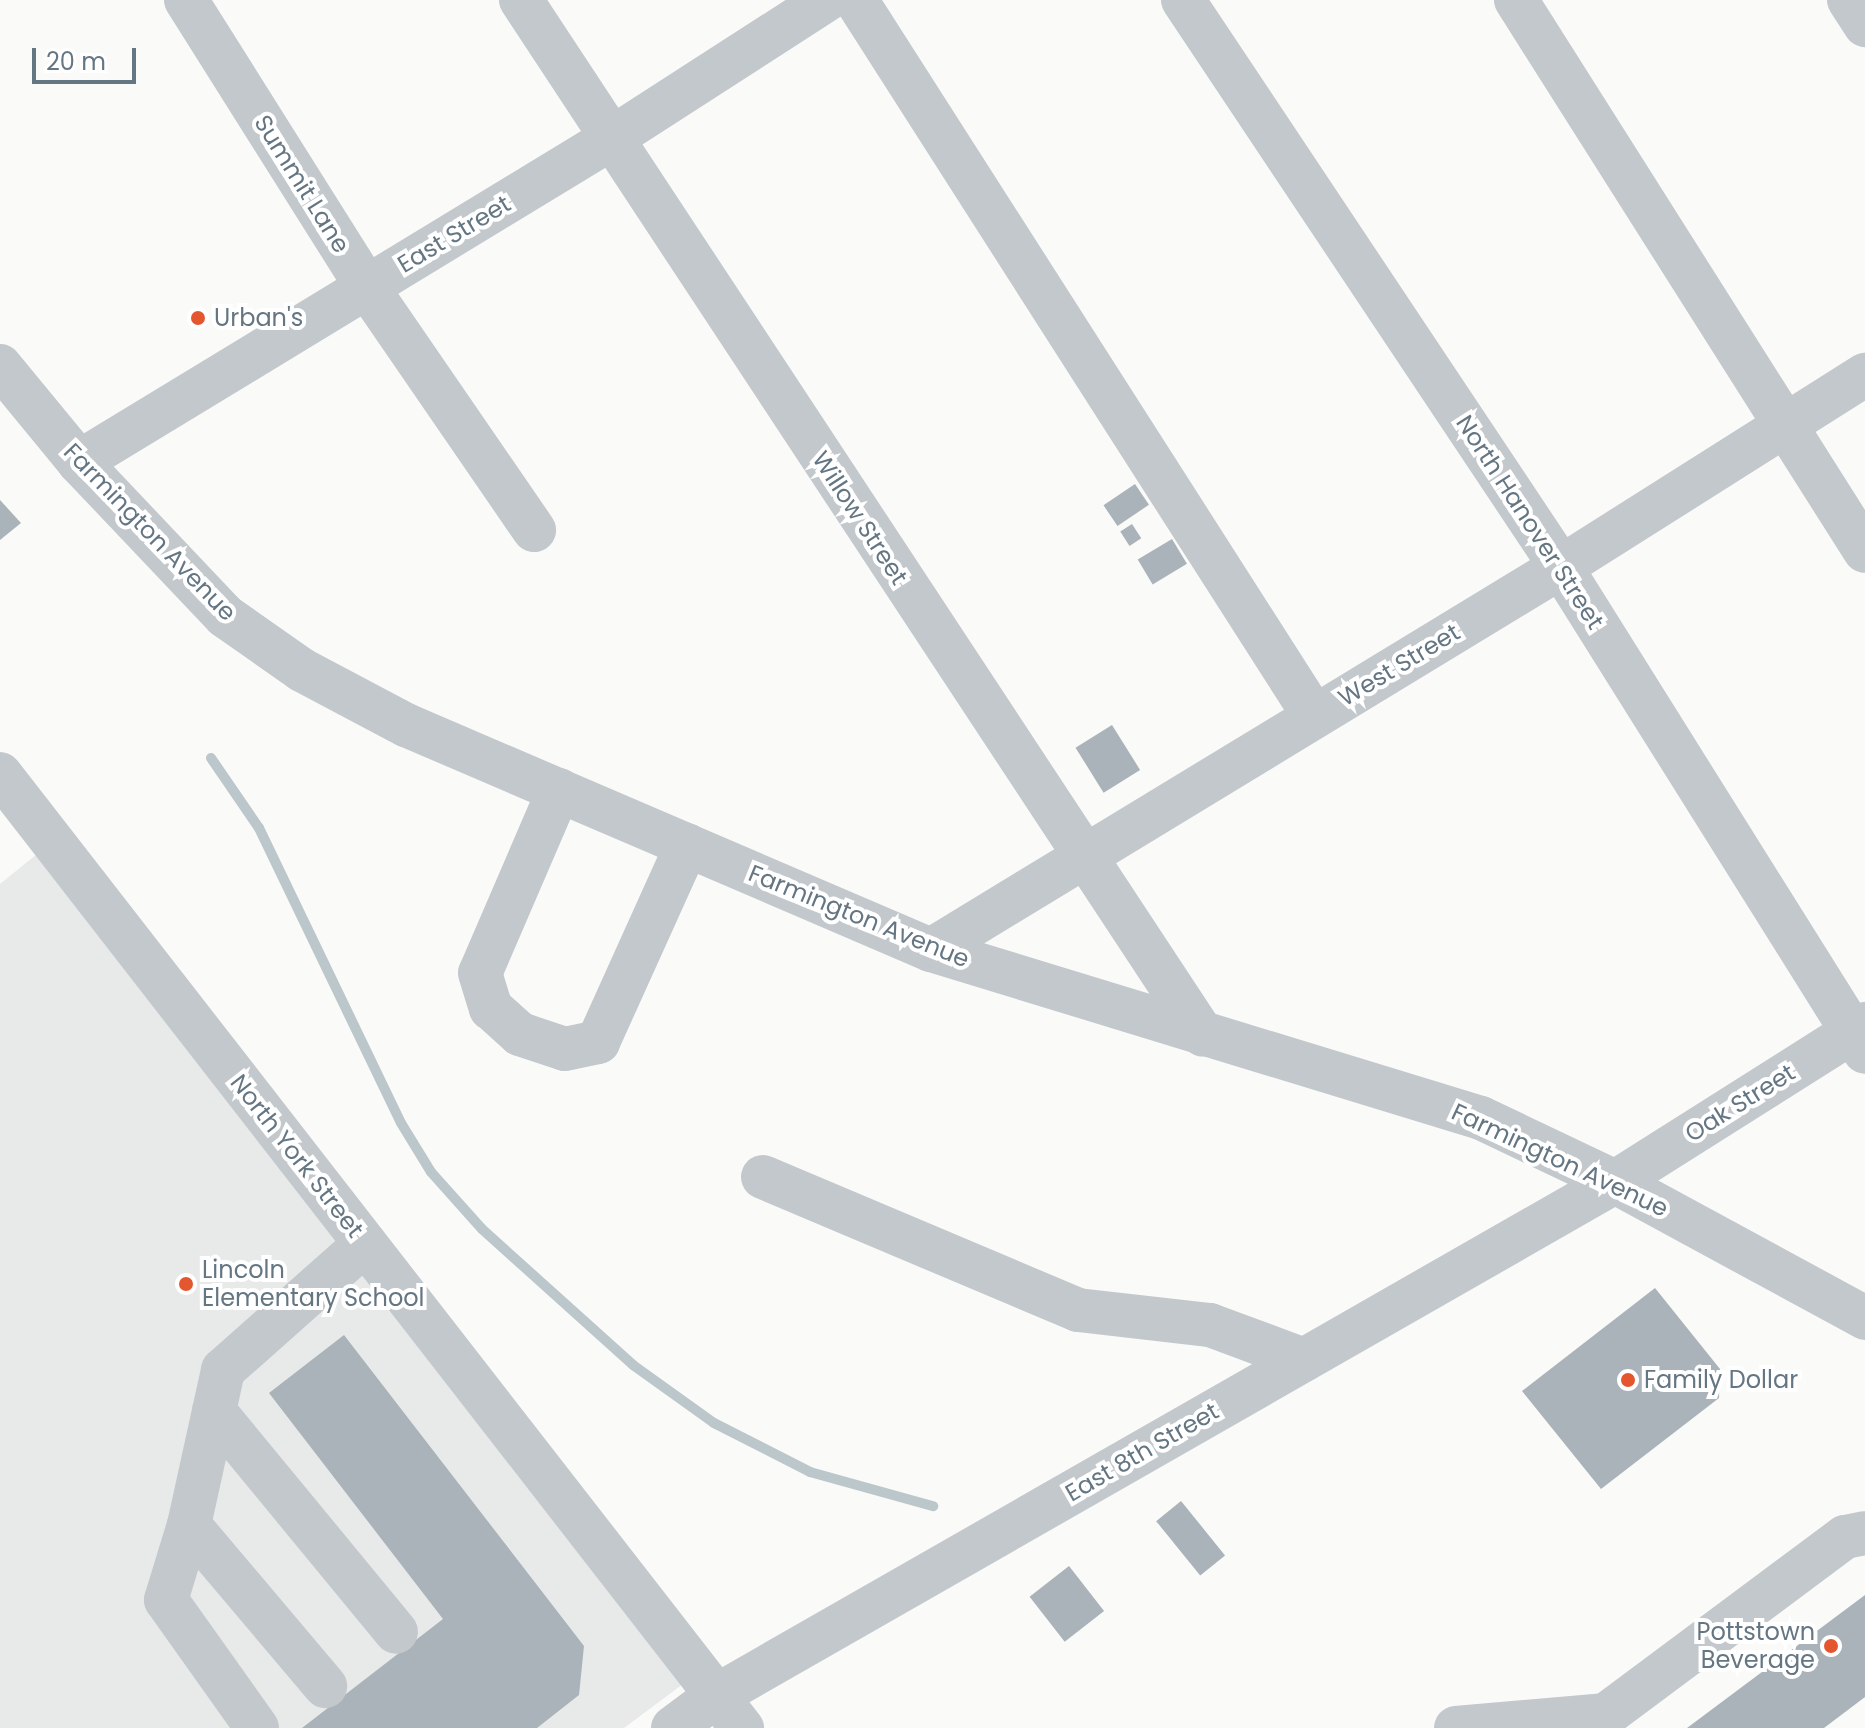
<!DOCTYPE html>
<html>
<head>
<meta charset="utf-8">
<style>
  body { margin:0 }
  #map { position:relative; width:1865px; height:1728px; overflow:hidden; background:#fafaf8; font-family:Poppins,sans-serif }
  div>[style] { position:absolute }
  .built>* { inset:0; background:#e8e9e9 }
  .stream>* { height:10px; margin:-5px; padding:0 5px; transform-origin:5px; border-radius:5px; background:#bbc7cb }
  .building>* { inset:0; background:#aab3b9; transform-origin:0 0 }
  .minor>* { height:44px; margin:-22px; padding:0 22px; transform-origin:22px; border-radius:22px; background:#c3c8cc }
  .dots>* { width:22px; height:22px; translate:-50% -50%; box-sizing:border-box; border:4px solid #fff; border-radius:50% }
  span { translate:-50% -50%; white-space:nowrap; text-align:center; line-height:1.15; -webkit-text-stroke:8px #fff; paint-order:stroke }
  .street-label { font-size:24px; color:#657683 }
  .poi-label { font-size:24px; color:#657683 }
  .left { translate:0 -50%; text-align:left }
  .right { translate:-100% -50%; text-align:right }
  .scale { position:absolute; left:32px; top:48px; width:104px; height:36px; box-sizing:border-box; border:4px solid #657683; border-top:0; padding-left:10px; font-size:24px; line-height:28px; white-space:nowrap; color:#657683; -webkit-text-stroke:6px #fff; paint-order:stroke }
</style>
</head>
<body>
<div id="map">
  <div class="built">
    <div style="clip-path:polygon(37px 854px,683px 1684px,624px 1728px,0 1728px,0 884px)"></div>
  </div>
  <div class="stream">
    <div style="left:211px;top:758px;width:85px;rotate:55.6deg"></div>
    <div style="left:259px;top:828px;width:327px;rotate:64.3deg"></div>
    <div style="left:401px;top:1123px;width:57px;rotate:58.5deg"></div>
    <div style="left:431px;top:1172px;width:76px;rotate:48.2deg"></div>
    <div style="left:482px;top:1229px;width:203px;rotate:42deg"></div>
    <div style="left:633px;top:1365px;width:100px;rotate:35.6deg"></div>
    <div style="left:714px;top:1423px;width:108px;rotate:27deg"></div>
    <div style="left:810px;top:1472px;width:128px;rotate:15.5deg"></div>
  </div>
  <div class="building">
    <div style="left:1135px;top:484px;width:25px;height:38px;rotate:56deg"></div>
    <div style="clip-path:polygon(0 500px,21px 523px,0 540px)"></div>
    <div style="left:1132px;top:524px;width:17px;height:14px;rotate:57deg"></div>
    <div style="left:1172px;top:539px;width:29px;height:40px;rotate:59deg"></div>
    <div style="left:1112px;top:725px;width:53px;height:43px;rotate:58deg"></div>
    <div style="clip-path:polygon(1655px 1288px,1720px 1369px,1719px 1398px,1601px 1489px,1522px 1391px)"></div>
    <div style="clip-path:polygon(344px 1335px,584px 1646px,579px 1695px,537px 1728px,302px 1728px,443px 1619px,269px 1393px)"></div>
    <div style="left:1181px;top:1501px;width:70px;height:32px;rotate:51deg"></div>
    <div style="left:1069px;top:1566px;width:57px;height:50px;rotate:52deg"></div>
    <div style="clip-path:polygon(1865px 1595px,1865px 1697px,1824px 1728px,1687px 1728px)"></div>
  </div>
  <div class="minor">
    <div style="left:186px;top:0;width:339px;rotate:57.8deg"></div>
    <div style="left:367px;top:287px;width:295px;rotate:55.5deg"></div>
    <div style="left:521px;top:0;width:1239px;rotate:56.62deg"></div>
    <div style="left:856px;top:0;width:850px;rotate:57.39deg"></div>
    <div style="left:1183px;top:0;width:681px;rotate:56.31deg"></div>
    <div style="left:1561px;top:567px;width:572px;rotate:57.92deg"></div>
    <div style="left:1516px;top:0;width:652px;rotate:57.65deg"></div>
    <div style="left:1849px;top:0;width:30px;rotate:57deg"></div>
    <div style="left:0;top:366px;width:124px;rotate:50.5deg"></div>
    <div style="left:79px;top:462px;width:212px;rotate:46.5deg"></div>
    <div style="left:225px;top:616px;width:94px;rotate:35deg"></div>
    <div style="left:302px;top:670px;width:118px;rotate:27.9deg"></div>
    <div style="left:406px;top:725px;width:571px;rotate:23.2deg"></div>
    <div style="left:931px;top:950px;width:575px;rotate:16.99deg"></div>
    <div style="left:1481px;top:1118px;width:148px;rotate:25.5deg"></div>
    <div style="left:1615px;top:1182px;width:285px;rotate:28.5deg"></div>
    <div style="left:79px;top:462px;width:624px;rotate:-31.29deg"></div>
    <div style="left:612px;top:138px;width:255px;rotate:-32.8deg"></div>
    <div style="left:0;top:774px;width:1209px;rotate:52.13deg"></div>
    <div style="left:559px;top:790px;width:199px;rotate:113.3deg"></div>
    <div style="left:480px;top:973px;width:37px;rotate:73deg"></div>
    <div style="left:491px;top:1008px;width:39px;rotate:42deg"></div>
    <div style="left:520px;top:1034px;width:47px;rotate:18.4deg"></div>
    <div style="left:565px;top:1049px;width:34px;rotate:-12deg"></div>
    <div style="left:598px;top:1042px;width:216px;rotate:-65.7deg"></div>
    <div style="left:931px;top:950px;width:737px;rotate:-31.3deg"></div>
    <div style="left:1561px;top:567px;width:360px;rotate:-32.3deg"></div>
    <div style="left:763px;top:1177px;width:342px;rotate:22.9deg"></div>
    <div style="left:1078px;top:1310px;width:133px;rotate:6.5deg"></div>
    <div style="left:1210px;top:1325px;width:100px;rotate:20.4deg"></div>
    <div style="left:214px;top:1411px;width:286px;rotate:50.5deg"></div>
    <div style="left:189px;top:1525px;width:211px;rotate:49.8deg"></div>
    <div style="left:257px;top:1728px;width:157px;rotate:-125.4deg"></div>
    <div style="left:166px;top:1600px;width:78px;rotate:-73deg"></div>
    <div style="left:189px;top:1525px;width:159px;rotate:-77.6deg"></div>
    <div style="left:223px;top:1370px;width:190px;rotate:-41.6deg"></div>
    <div style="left:673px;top:1728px;width:54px;rotate:-36.7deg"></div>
    <div style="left:716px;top:1696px;width:1036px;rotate:-29.76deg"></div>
    <div style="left:1615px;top:1182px;width:296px;rotate:-32.3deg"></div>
    <div style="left:1456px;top:1728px;width:151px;rotate:-5deg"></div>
    <div style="left:1606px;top:1715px;width:298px;rotate:-36.7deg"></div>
    <div style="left:1845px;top:1537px;width:20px;rotate:-11deg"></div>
  </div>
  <div class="dots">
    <div style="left:198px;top:318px;background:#e4572e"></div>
    <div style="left:186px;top:1284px;background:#e4572e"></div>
    <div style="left:1628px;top:1380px;background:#e4572e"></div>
    <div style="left:1831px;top:1646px;background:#e4572e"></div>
  </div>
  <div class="street-label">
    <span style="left:302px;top:184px;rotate:58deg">Summit Lane</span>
    <span style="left:454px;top:234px;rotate:-31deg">East Street</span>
    <span style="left:860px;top:518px;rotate:57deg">Willow Street</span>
    <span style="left:1530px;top:522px;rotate:57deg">North Hanover Street</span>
    <span style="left:150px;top:532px;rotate:46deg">Farmington Avenue</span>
    <span style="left:1399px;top:665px;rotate:-31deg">West Street</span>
    <span style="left:859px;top:916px;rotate:22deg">Farmington Avenue</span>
    <span style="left:1740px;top:1103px;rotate:-32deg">Oak Street</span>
    <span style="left:297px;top:1156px;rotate:52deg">North York Street</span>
    <span style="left:1560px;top:1160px;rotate:25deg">Farmington Avenue</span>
    <span style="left:1142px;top:1452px;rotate:-30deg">East 8th Street</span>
  </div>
  <div class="poi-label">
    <span class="left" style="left:214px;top:318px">Urban's</span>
    <span class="left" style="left:202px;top:1284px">Lincoln<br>Elementary School</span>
    <span class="left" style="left:1644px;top:1380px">Family Dollar</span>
    <span class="right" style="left:1815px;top:1646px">Pottstown<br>Beverage</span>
  </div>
  <div class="scale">20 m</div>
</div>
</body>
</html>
